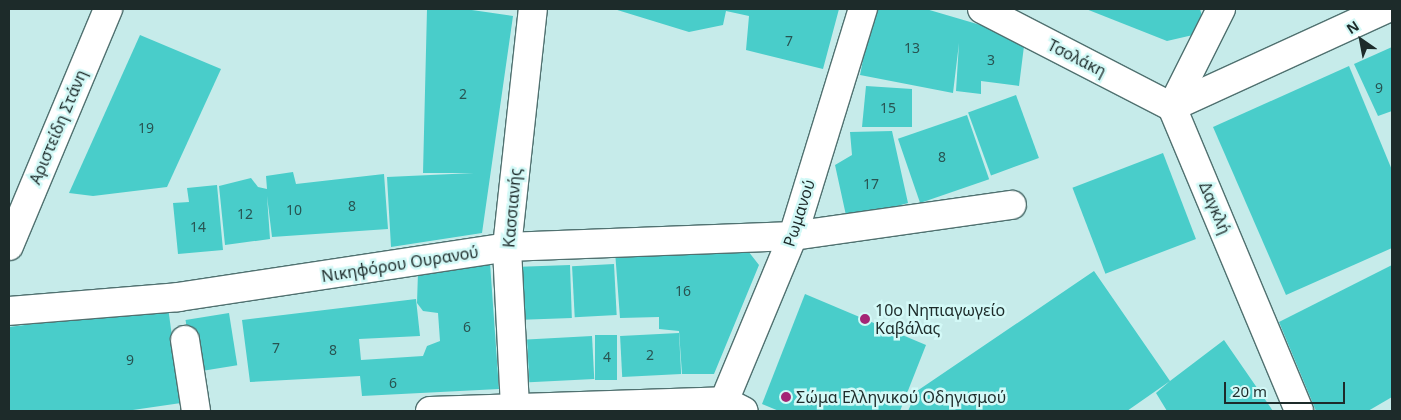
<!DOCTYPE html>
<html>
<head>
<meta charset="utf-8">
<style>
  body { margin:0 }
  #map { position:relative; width:1401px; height:420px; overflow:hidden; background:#c6ebea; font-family:"Noto Sans",sans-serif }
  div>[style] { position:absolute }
  .building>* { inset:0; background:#49cdca; transform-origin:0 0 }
  .roads { filter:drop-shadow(1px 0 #507170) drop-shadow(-1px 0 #507170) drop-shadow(0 1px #507170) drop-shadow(0 -1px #507170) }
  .minor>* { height:28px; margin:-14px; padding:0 14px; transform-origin:14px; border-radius:14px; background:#fff }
  .dots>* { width:14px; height:14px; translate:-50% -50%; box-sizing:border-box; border:2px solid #d3f9f7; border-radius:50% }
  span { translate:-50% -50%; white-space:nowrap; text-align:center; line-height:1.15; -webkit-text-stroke:5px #d3f9f7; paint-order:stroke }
  .number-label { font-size:14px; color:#285452 }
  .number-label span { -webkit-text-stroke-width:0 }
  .street-label { font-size:16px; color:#1d2b2a }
  .poi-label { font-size:16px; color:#1d2b2a }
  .left { translate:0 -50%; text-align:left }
  .frame { position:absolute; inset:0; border:10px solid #1d2b2a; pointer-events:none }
  .north { position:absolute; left:1336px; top:15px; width:50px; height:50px; -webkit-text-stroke:4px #d3f9f7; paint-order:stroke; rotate:327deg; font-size:14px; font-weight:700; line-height:20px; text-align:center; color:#1d2b2a }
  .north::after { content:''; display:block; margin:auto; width:18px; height:22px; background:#1d2b2a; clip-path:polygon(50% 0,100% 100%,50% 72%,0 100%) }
  .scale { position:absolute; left:1224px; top:382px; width:121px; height:22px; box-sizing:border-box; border:2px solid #1d2b2a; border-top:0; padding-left:6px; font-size:15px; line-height:18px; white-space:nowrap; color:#1d2b2a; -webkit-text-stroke:4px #d3f9f7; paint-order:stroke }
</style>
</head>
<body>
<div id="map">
  <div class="building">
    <div style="clip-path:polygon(427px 9px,465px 9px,513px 16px,482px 233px,391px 247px,387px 177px,474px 173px,423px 173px)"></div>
    <div style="clip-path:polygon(614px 9px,839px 9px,823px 69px,746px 50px,749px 16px,726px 11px,723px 25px,689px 32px)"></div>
    <div style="clip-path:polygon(873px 9px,926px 9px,1025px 38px,1019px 86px,981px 81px,981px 94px,956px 91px,959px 43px,953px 93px,860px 75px)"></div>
    <div style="clip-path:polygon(1086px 9px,1200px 9px,1206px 32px,1167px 41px)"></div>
    <div style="clip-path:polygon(140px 35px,221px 69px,167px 187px,93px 196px,69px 193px)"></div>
    <div style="clip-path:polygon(1392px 47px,1392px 111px,1378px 116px,1354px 64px)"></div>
    <div style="clip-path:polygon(1349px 66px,1392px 170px,1392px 248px,1286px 295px,1213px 127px)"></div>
    <div style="clip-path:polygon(866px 86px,912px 89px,912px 127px,862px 127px)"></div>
    <div style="left:1016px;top:95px;width:67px;height:51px;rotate:70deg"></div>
    <div style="left:967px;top:115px;width:68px;height:73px;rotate:71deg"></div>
    <div style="clip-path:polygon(892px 131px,908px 203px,847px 220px,835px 165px,852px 155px,850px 132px)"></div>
    <div style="left:1163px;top:153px;width:92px;height:97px;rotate:69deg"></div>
    <div style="clip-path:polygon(293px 172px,296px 184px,384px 174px,388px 229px,272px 237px,267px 196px,270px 239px,225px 245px,219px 186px,251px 178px,258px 187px,267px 189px,266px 176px)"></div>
    <div style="clip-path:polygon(217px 185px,223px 250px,178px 254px,173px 203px,189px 202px,187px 188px)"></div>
    <div style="clip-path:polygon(741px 242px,759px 265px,714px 374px,682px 374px,679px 331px,659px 329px,659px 317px,620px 318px,615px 251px)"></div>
    <div style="clip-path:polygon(490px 263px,499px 389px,362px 396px,360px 376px,250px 382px,242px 320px,416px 299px,420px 336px,359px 339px,361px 360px,423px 356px,427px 346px,440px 341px,438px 313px,423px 311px,417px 303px,418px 272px)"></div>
    <div style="left:614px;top:264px;width:51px;height:42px;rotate:87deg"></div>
    <div style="left:570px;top:265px;width:53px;height:49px;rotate:88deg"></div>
    <div style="clip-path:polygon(1392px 265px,1392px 397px,1368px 411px,1316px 411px,1279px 322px)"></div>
    <div style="clip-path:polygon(1094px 271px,1170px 381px,1224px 340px,1273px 411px,1167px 411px,1156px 393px,1170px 381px,1127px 411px,908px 411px,917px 391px)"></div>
    <div style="clip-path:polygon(805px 294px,926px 345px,900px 411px,779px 411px,762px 404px)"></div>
    <div style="clip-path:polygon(168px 307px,181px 403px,126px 411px,9px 411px,9px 327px)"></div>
    <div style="left:229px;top:313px;width:53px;height:44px;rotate:81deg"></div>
    <div style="left:679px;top:333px;width:41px;height:59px;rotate:87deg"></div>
    <div style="left:595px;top:335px;width:22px;height:45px"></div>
    <div style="left:592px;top:336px;width:43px;height:65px;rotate:87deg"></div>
  </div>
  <div class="roads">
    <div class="minor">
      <div style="left:982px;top:9px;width:214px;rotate:27.3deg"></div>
      <div style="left:1221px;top:9px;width:110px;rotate:116.6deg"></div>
      <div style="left:1172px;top:107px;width:329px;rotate:67.3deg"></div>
      <div style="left:1172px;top:107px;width:235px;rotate:-24.6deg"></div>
      <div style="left:9px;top:246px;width:257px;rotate:-67.3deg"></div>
      <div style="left:9px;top:311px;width:170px;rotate:-4.7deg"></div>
      <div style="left:178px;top:297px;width:333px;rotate:-8.6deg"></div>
      <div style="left:507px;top:247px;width:286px;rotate:-2.2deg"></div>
      <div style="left:793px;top:236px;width:221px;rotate:-8.1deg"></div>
      <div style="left:185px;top:340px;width:72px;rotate:81.2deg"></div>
      <div style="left:515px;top:407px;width:160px;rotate:-92.9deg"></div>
      <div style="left:507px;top:247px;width:239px;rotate:-83.8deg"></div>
      <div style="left:430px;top:411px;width:294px;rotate:-1.9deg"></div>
      <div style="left:724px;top:401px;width:22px;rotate:27deg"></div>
      <div style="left:720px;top:411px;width:190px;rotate:-67.4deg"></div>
      <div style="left:793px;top:236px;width:238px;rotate:-72.9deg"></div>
    </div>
  </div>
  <div class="dots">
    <div style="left:865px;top:319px;background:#a42575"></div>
    <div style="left:786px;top:397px;background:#a42575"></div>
  </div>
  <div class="number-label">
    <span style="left:789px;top:41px">7</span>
    <span style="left:912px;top:48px">13</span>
    <span style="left:991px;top:60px">3</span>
    <span style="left:1379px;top:88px">9</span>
    <span style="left:463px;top:94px">2</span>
    <span style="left:888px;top:108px">15</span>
    <span style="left:146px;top:128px">19</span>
    <span style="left:942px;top:157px">8</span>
    <span style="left:871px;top:184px">17</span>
    <span style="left:352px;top:206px">8</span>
    <span style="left:294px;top:210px">10</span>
    <span style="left:245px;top:214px">12</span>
    <span style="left:198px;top:227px">14</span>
    <span style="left:683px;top:291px">16</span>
    <span style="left:467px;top:327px">6</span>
    <span style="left:276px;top:348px">7</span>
    <span style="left:333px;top:350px">8</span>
    <span style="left:650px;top:355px">2</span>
    <span style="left:607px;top:357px">4</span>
    <span style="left:130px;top:360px">9</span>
    <span style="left:393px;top:383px">6</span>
  </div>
  <div class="street-label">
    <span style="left:1077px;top:58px;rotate:27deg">Τσολάκη</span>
    <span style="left:58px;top:127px;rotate:-67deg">Αριστείδη Στάνη</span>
    <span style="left:512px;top:208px;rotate:-85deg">Κασσιανής</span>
    <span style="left:1215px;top:208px;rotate:67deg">Δαγκλή</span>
    <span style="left:799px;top:213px;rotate:-72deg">Ρωμανού</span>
    <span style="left:400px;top:264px;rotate:-9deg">Νικηφόρου Ουρανού</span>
  </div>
  <div class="poi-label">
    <span class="left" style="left:875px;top:319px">10ο Νηπιαγωγείο<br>Καβάλας</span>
    <span class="left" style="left:796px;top:397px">Σώμα Ελληνικού Οδηγισμού</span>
  </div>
  <div class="frame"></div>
  <div class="north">N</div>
  <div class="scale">20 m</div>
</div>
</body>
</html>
